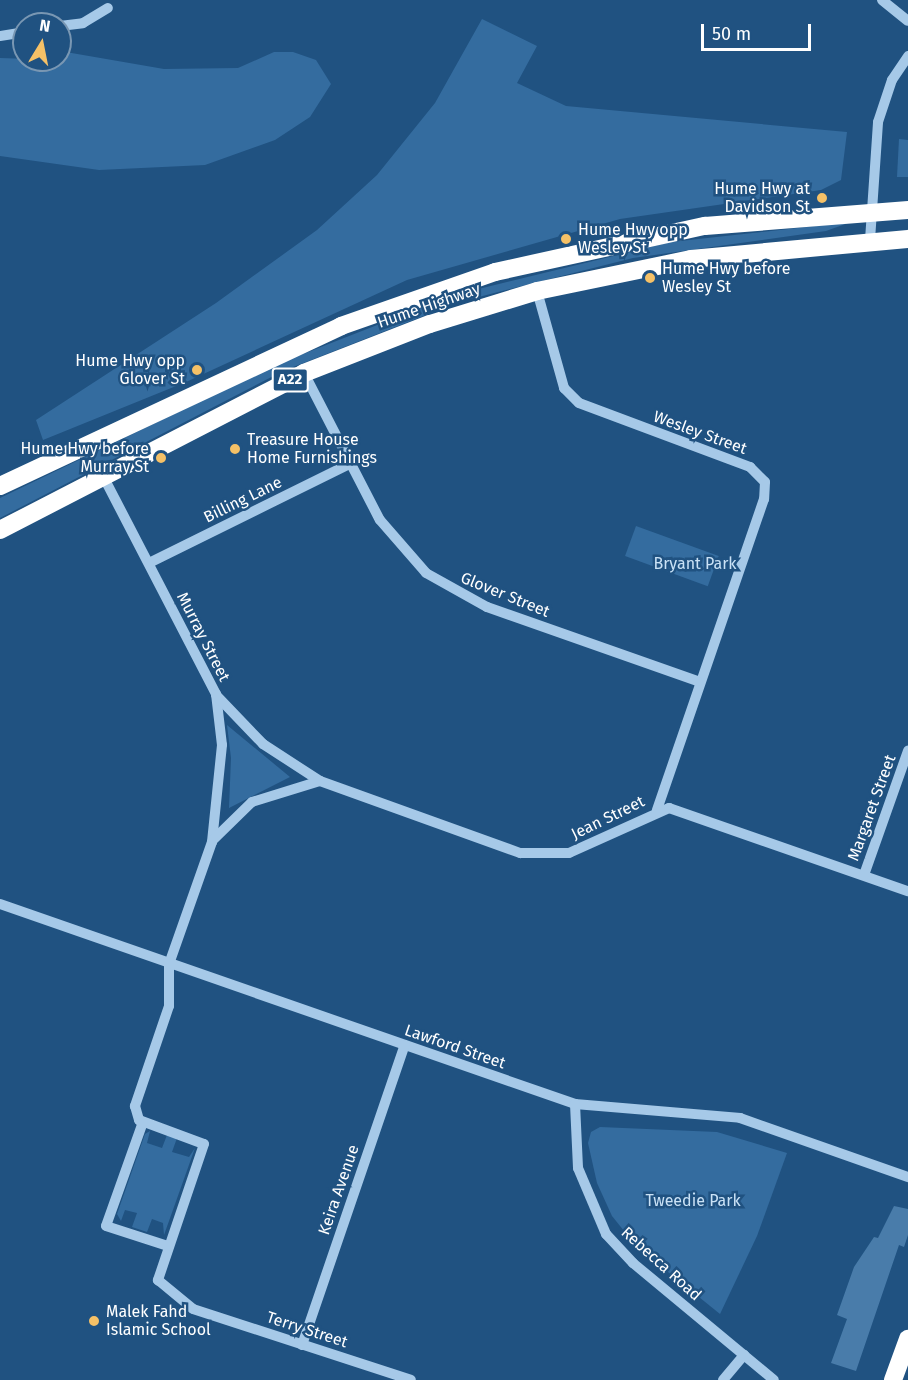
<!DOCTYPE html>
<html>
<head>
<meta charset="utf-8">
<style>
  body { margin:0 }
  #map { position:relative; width:908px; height:1380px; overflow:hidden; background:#205281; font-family:"Fira Sans",sans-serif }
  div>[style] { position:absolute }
  .green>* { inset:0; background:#346c9f; transform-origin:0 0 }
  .building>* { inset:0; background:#497caa }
  .minor>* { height:10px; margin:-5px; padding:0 5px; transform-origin:5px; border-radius:5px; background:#a6c9e8 }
  .highway>* { height:18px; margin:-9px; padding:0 9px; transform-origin:9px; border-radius:9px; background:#fff }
  .dots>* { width:16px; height:16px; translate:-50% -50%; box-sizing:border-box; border:3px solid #205281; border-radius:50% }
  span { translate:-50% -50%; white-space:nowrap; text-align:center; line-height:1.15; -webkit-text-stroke:5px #205281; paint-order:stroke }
  .shield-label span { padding:2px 4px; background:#205281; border:2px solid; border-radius:4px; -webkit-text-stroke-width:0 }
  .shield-label { font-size:15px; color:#fff; font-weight:700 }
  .poi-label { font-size:16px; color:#fff }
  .right { translate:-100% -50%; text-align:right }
  .left { translate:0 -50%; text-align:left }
  .street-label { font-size:16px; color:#fff }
  .park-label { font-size:16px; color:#cae2f6 }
  .north { position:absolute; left:12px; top:12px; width:60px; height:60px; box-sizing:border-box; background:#205281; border:2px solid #7997b3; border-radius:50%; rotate:10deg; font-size:16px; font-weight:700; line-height:24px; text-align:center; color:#fff }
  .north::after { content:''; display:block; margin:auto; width:21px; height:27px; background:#f5c167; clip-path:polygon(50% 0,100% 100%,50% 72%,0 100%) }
  .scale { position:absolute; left:701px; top:24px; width:110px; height:27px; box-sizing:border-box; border:3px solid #fff; border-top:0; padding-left:8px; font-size:18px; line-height:21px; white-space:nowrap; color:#fff; -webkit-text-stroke:4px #205281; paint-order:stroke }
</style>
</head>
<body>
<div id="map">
  <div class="green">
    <div style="clip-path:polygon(482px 19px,537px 46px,517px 83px,566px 106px,847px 132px,841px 180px,821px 190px,620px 219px,407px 280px,186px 382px,43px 440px,36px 420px,216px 303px,317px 230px,377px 175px,435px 103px)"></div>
    <div style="clip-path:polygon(60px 51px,164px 69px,238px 68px,274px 52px,293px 52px,316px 60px,331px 84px,310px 117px,275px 140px,205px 165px,99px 170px,0 156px,0 58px,60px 60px)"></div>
    <div style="clip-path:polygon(899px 139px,908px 140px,908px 177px,897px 177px)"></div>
    <div style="clip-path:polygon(851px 222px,826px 231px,633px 258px,459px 302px,283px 371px,0 518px,0 498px,280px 363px,454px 295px,671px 242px)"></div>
    <div style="left:636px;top:526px;width:88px;height:32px;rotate:20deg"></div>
    <div style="clip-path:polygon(227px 725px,290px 777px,229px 808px,231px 758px)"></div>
    <div style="clip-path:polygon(600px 1127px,717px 1132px,787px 1153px,757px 1236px,720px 1314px,637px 1247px,612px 1216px,597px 1183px,588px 1143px,591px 1132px)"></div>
    <div style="clip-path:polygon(150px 1131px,147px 1143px,162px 1148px,167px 1135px,177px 1138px,172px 1152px,189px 1157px,195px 1148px,164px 1235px,163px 1223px,152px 1219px,147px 1232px,132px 1227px,137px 1213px,125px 1210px,121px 1221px,117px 1214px,145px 1134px)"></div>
  </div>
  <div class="building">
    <div style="clip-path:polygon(894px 1206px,908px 1209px,908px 1235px,904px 1247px,899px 1245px,856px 1371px,831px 1363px,847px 1319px,837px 1315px,854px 1267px,874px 1237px,878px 1238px)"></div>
  </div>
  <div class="minor">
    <div style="left:882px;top:0;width:33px;rotate:39deg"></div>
    <div style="left:60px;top:26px;width:23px;rotate:-7deg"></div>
    <div style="left:83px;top:23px;width:29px;rotate:-31deg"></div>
    <div style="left:0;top:36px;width:24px;rotate:-9deg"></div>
    <div style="left:870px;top:240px;width:118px;rotate:-86.1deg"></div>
    <div style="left:878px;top:122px;width:44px;rotate:-71.6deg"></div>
    <div style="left:892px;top:80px;width:29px;rotate:-56deg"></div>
    <div style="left:537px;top:291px;width:101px;rotate:74.4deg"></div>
    <div style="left:564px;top:388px;width:21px;rotate:45deg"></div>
    <div style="left:579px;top:403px;width:183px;rotate:20.5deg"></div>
    <div style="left:750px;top:467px;width:21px;rotate:45deg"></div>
    <div style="left:765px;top:482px;width:17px;rotate:93deg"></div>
    <div style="left:764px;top:499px;width:329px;rotate:109deg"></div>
    <div style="left:304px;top:373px;width:165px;rotate:62.7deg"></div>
    <div style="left:380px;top:520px;width:70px;rotate:49deg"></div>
    <div style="left:426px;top:573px;width:70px;rotate:29.1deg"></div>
    <div style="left:487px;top:607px;width:223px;rotate:19.4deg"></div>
    <div style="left:102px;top:474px;width:248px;rotate:62.6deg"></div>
    <div style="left:216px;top:694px;width:51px;rotate:83.3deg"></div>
    <div style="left:222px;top:745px;width:98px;rotate:95.9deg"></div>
    <div style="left:212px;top:842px;width:129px;rotate:109.4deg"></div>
    <div style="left:169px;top:964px;width:42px;rotate:90deg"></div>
    <div style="left:169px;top:1006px;width:106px;rotate:108.8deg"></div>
    <div style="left:135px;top:1106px;width:15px;rotate:74deg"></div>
    <div style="left:139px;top:1120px;width:69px;rotate:20.3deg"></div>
    <div style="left:204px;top:1144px;width:144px;rotate:108.7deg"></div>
    <div style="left:158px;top:1280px;width:45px;rotate:39.6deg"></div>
    <div style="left:193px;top:1309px;width:229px;rotate:18deg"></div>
    <div style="left:149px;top:563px;width:223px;rotate:-26.3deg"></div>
    <div style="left:216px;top:695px;width:68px;rotate:46.2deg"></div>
    <div style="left:263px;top:744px;width:68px;rotate:33deg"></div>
    <div style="left:320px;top:781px;width:213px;rotate:19.8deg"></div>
    <div style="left:520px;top:853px;width:49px"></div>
    <div style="left:569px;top:853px;width:110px;rotate:-24.2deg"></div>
    <div style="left:669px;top:808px;width:253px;rotate:19.2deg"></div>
    <div style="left:213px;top:840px;width:54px;rotate:-44.3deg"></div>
    <div style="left:252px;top:802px;width:71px;rotate:-17.2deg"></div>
    <div style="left:864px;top:875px;width:132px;rotate:-70.5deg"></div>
    <div style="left:0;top:904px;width:609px;rotate:19.18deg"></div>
    <div style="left:575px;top:1104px;width:166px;rotate:4.8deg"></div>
    <div style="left:740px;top:1118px;width:178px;rotate:19.4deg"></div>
    <div style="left:575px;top:1104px;width:64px;rotate:87.3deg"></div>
    <div style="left:578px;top:1168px;width:72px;rotate:67deg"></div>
    <div style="left:606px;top:1234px;width:40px;rotate:47deg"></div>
    <div style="left:633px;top:1263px;width:183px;rotate:39.7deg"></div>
    <div style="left:143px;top:1122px;width:110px;rotate:109.6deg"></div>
    <div style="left:106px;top:1226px;width:65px;rotate:17.9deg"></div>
    <div style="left:302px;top:1345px;width:317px;rotate:-71.1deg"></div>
    <div style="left:723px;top:1380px;width:33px;rotate:-50deg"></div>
  </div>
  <div class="highway">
    <div style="left:0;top:486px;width:377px;rotate:-25.1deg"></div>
    <div style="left:341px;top:326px;width:163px;rotate:-19.3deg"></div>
    <div style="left:495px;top:272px;width:215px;rotate:-12.4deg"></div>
    <div style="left:705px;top:226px;width:204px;rotate:-4.5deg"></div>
    <div style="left:0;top:530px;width:342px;rotate:-27.3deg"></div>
    <div style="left:304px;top:373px;width:135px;rotate:-21.3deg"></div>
    <div style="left:430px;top:324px;width:112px;rotate:-17.1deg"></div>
    <div style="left:537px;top:291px;width:157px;rotate:-11.7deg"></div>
    <div style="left:691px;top:259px;width:218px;rotate:-5.3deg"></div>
    <div style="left:893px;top:1380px;width:44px;rotate:-69.9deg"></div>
  </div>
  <div class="dots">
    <div style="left:822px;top:198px;background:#f5c167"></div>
    <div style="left:566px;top:239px;background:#f5c167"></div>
    <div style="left:650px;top:278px;background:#f5c167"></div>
    <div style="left:197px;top:370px;background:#f5c167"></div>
    <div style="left:235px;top:449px;background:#f5c167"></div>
    <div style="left:161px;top:458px;background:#f5c167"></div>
    <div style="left:94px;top:1321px;background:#f5c167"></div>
  </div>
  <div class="shield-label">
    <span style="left:290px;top:380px">A22</span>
  </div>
  <div class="poi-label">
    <span class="right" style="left:810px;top:198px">Hume Hwy at<br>Davidson St</span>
    <span class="left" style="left:578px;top:239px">Hume Hwy opp<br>Wesley St</span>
    <span class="left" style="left:662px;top:278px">Hume Hwy before<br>Wesley St</span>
    <span class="right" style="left:185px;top:370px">Hume Hwy opp<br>Glover St</span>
    <span class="left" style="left:247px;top:449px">Treasure House<br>Home Furnishings</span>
    <span class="right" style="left:149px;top:458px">Hume Hwy before<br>Murray St</span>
    <span class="left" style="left:106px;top:1321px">Malek Fahd<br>Islamic School</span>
  </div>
  <div class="street-label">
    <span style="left:429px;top:306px;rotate:-19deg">Hume Highway</span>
    <span style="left:700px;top:433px;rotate:20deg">Wesley Street</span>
    <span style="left:243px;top:500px;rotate:-26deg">Billing Lane</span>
    <span style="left:505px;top:595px;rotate:22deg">Glover Street</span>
    <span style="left:203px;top:637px;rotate:63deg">Murray Street</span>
    <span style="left:872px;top:808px;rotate:-70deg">Margaret Street</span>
    <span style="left:608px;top:818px;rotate:-26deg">Jean Street</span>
    <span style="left:455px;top:1047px;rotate:19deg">Lawford Street</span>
    <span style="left:339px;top:1190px;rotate:-71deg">Keira Avenue</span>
    <span style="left:661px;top:1264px;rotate:42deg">Rebecca Road</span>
    <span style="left:307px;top:1330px;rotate:18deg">Terry Street</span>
  </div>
  <div class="park-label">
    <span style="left:695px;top:564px">Bryant Park</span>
    <span style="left:693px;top:1201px">Tweedie Park</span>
  </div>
  <div class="north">N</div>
  <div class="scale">50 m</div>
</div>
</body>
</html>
